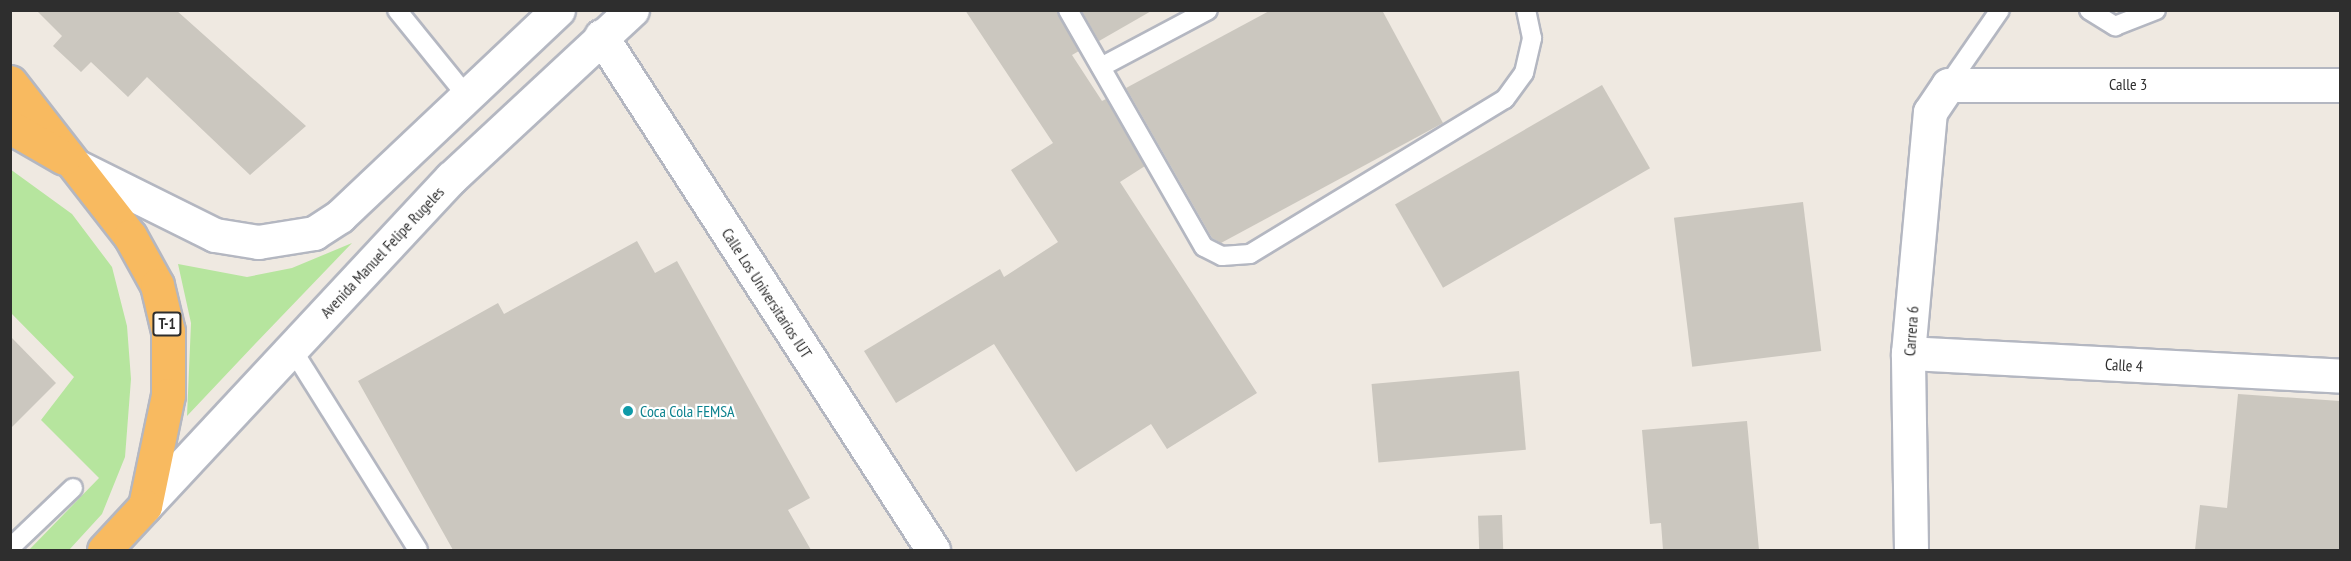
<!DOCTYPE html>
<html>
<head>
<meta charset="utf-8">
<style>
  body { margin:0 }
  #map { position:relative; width:2351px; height:561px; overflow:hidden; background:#efe9e1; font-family:"PT Sans Narrow",sans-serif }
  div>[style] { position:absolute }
  .green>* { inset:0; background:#b6e59e }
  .building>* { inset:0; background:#cbc7bf; transform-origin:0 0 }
  .roads { filter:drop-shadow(2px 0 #b4b7c1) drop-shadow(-2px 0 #b4b7c1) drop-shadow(0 2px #b4b7c1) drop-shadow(0 -2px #b4b7c1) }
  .service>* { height:18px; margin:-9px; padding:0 9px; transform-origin:9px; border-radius:9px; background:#fff }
  .minor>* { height:33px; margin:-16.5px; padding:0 16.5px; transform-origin:16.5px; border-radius:16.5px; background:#fff }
  .tertiary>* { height:33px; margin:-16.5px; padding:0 16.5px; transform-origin:16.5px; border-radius:16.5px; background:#fff }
  .trunk>* { height:33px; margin:-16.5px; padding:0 16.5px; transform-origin:16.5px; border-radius:16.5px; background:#f8ba60 }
  .dots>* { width:16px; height:16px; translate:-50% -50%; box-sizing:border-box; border:3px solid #fff; border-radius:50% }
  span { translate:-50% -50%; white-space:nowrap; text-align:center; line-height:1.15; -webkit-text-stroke:4.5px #fff; paint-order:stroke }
  .shield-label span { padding:2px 4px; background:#fff; border:2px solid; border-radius:4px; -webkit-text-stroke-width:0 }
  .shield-label { font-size:15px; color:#2e2e2e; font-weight:700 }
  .street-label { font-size:16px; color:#2e2e2e }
  .culture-label { font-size:16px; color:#0d838f }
  .left { translate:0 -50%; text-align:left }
  .frame { position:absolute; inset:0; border:12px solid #2e2e2e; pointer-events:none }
</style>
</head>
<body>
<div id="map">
  <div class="green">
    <div style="clip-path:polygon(10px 169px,72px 214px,112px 267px,127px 326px,131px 379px,125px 457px,102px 514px,69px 550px,29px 550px,99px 478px,41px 420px,74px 377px,11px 313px)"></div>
    <div style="clip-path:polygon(352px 243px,255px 344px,187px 416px,191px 323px,178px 264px,247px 277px,292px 268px)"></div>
  </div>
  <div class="building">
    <div style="clip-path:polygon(36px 10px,176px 10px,306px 126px,250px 175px,147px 77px,128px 97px,91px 62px,81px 72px,53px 46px,62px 36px)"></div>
    <div style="clip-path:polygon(965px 10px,1057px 10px,1079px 51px,1072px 55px,1102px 101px,1106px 99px,1145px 166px,1120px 182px,1257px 393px,1167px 449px,1151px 424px,1076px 472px,994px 344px,896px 403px,864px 351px,1000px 269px,1004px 277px,1058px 242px,1011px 170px,1053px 143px)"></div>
    <div style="clip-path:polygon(1081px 10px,1153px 10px,1099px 41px)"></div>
    <div style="clip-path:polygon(1271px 10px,1382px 10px,1443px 123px,1221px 243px,1212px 238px,1126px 88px)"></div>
    <div style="left:1602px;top:85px;width:96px;height:239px;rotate:60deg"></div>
    <div style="left:1803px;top:202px;width:150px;height:130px;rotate:83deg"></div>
    <div style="clip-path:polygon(637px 241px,655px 273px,677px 261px,810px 498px,788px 510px,811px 550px,453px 550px,358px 381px,498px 303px,504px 314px)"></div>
    <div style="clip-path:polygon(10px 336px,56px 383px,10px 429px)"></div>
    <div style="left:1519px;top:371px;width:79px;height:148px;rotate:85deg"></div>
    <div style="clip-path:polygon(2238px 394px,2340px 401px,2340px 550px,2195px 550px,2200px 505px,2227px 508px)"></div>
    <div style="clip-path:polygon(1747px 421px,1759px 550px,1663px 550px,1661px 523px,1650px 524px,1642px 430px)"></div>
    <div style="left:1502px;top:515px;width:35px;height:24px;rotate:88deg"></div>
  </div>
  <div class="roads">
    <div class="service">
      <div style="left:397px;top:10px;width:108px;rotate:51deg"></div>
      <div style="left:1068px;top:10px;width:273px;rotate:60.2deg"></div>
      <div style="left:1204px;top:247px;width:20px;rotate:27deg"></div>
      <div style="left:1222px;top:256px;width:28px;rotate:-4deg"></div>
      <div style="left:1250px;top:254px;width:298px;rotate:-31.3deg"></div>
      <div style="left:1505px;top:99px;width:32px;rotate:-54deg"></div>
      <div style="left:1524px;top:73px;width:36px;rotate:-77deg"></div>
      <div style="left:1532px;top:38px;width:29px;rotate:-102deg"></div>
      <div style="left:2089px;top:10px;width:31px;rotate:32deg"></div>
      <div style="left:2115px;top:26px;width:44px;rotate:-21.3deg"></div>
      <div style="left:1101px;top:67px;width:121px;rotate:-28deg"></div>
      <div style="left:1948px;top:85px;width:91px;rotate:-55.3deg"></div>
      <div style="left:292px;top:349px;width:237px;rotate:57.9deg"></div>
      <div style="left:10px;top:548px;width:87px;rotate:-43.6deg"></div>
    </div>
    <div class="minor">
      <div style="left:601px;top:36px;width:612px;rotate:57.14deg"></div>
      <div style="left:1908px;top:353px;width:433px;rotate:3deg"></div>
      <div style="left:1911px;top:550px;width:197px;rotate:-90.9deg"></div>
      <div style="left:1908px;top:353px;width:242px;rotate:-84.8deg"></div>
      <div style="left:1930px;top:112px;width:32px;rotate:-56deg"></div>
      <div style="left:1948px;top:85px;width:392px"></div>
    </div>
    <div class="tertiary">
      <div style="left:76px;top:166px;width:155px;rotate:26.4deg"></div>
      <div style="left:215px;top:235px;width:44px;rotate:9.2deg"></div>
      <div style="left:258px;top:242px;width:57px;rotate:-9.1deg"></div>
      <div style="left:314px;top:233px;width:31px;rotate:-33deg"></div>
      <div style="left:340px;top:216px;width:300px;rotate:-43.4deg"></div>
      <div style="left:145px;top:506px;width:449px;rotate:-47deg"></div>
      <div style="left:451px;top:178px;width:247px;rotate:-42.9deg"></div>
    </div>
    <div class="trunk">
      <div style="left:10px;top:82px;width:195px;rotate:52.1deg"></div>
      <div style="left:130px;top:236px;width:56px;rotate:61.1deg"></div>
      <div style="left:157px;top:285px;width:47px;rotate:76.6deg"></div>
      <div style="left:168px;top:331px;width:64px;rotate:90deg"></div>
      <div style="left:168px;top:395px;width:113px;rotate:101.7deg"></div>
      <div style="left:145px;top:506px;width:60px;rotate:133deg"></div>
      <div style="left:10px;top:127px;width:62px;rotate:29.9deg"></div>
    </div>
  </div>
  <div class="dots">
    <div style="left:628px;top:411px;background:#0f9aa8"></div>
  </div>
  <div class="shield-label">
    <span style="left:167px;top:324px">T-1</span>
  </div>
  <div class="street-label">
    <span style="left:2128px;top:84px">Calle 3</span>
    <span style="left:382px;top:252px;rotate:-47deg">Avenida Manuel Felipe Rugeles</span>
    <span style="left:767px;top:293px;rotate:57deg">Calle Los Universitarios IUT</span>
    <span style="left:1911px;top:331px;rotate:-86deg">Carrera 6</span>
    <span style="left:2124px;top:365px;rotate:3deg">Calle 4</span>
  </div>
  <div class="culture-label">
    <span class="left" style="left:640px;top:411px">Coca Cola FEMSA</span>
  </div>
  <div class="frame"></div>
</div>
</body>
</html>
